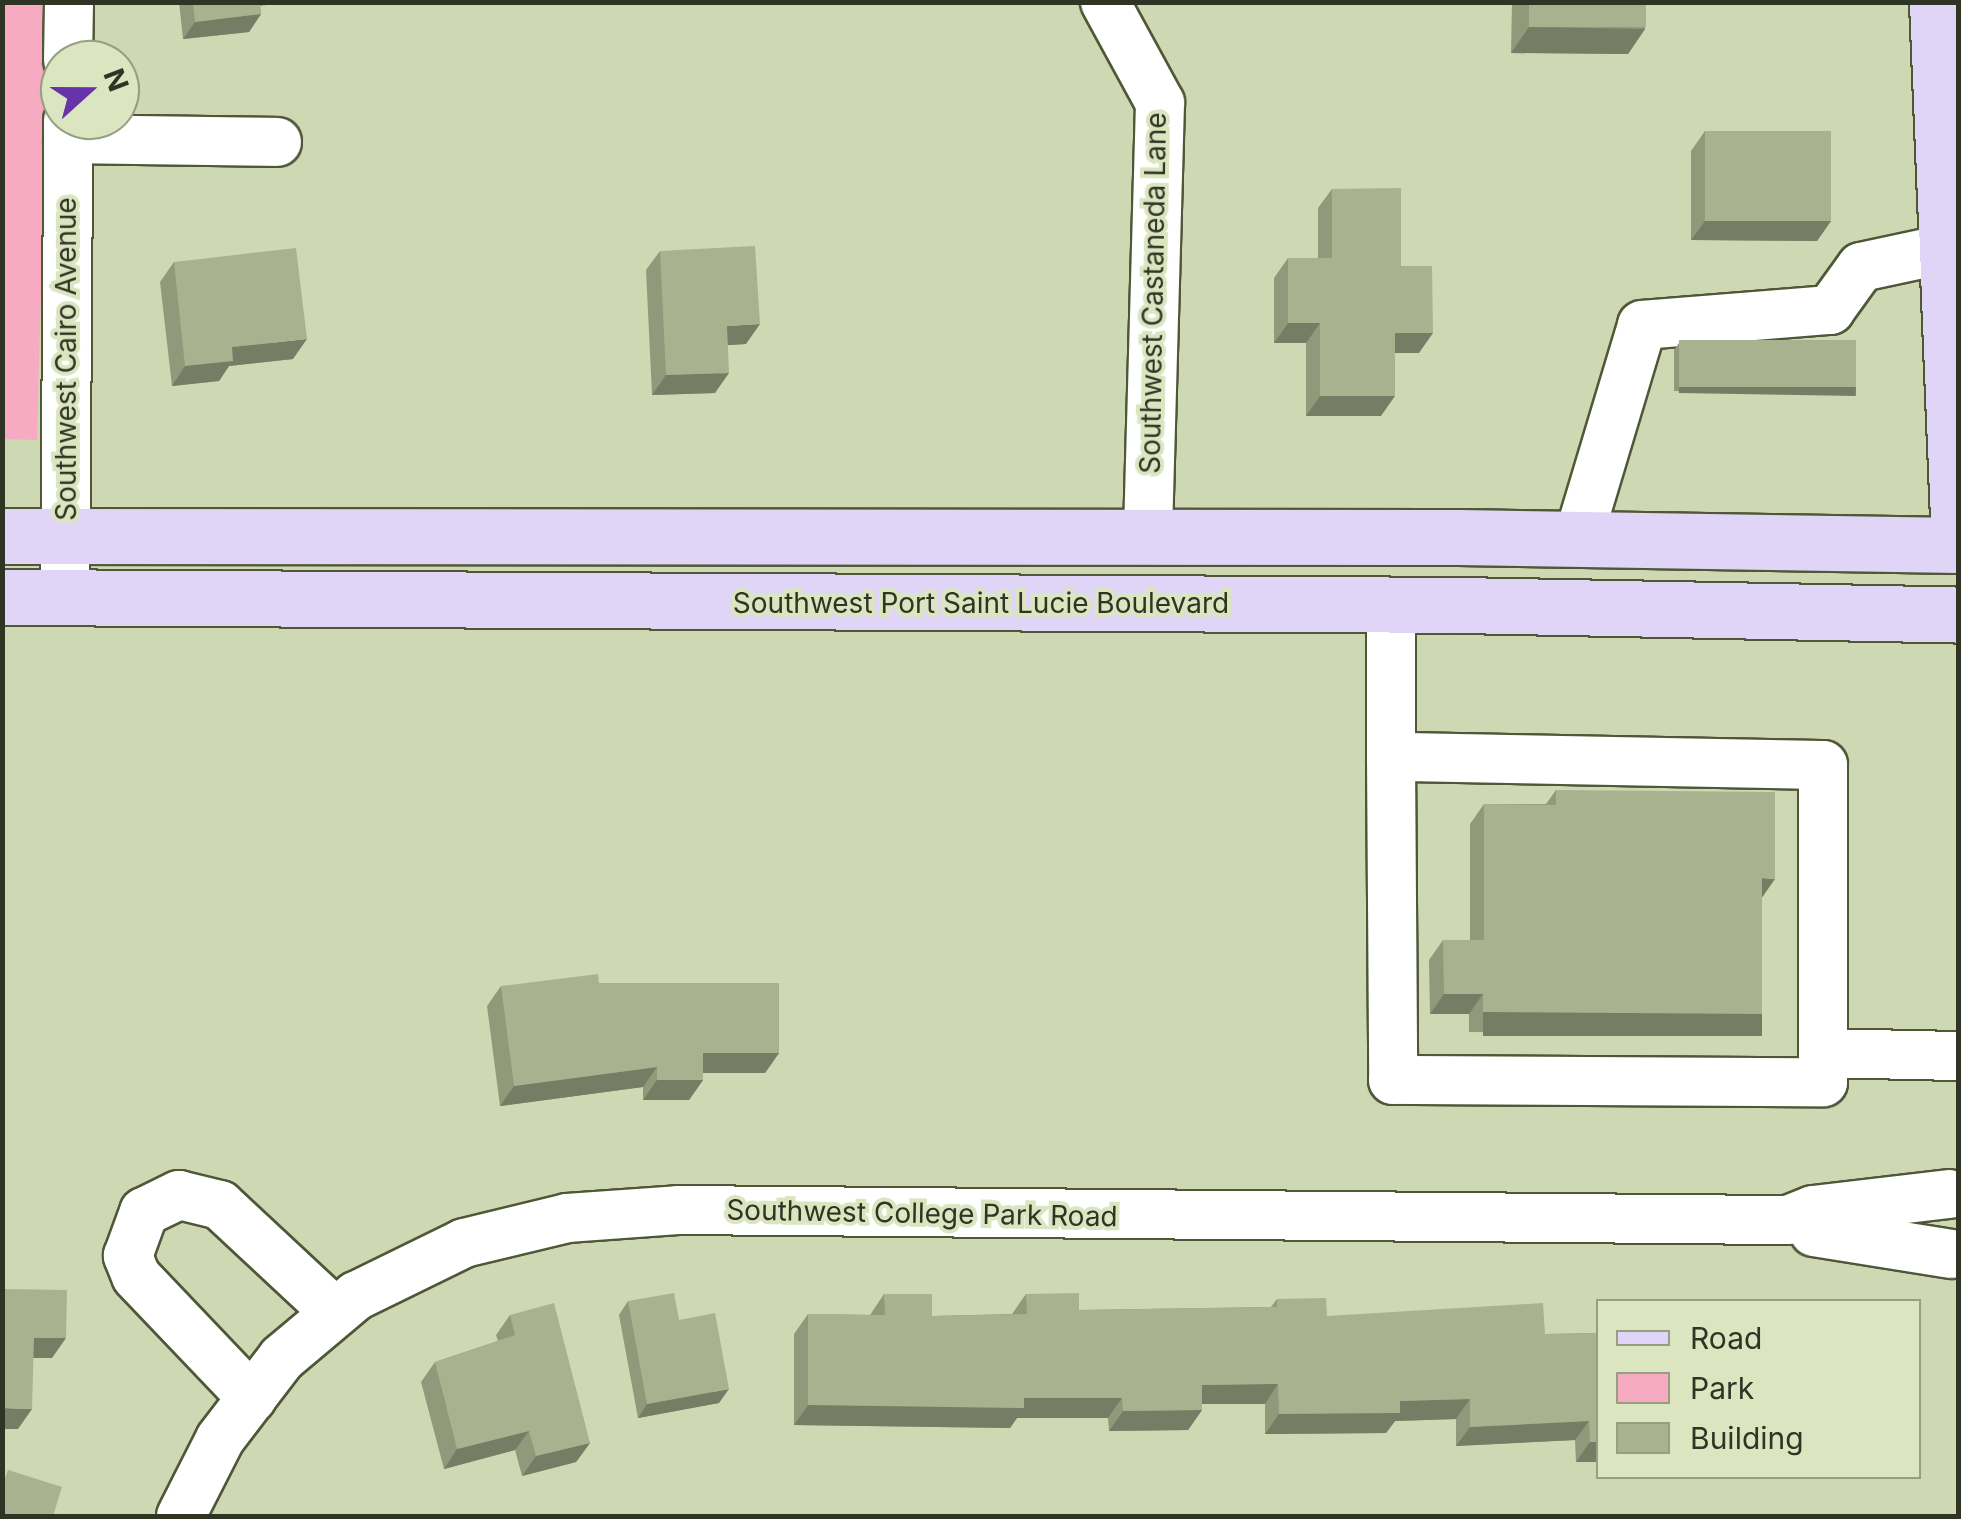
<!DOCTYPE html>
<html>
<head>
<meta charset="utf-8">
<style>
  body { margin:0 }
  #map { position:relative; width:1961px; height:1519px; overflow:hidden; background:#ced8b3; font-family:Inter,sans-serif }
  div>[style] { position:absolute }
  .green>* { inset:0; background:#f7abc2 }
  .roads { filter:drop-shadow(2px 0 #4f5737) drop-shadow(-2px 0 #4f5737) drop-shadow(0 2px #4f5737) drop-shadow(0 -2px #4f5737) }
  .minor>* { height:48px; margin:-24px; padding:0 24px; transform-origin:24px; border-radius:24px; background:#fff }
  .major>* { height:55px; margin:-27.5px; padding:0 27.5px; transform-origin:27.5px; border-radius:27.5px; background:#e0d4f7 }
  .wall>* { inset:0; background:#91997b }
  .shaded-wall>* { inset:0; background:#767d64; transform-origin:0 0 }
  .building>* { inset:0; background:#a9b28f; transform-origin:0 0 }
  span { translate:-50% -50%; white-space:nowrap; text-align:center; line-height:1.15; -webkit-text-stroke:8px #dbe5c0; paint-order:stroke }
  .street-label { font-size:28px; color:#303425 }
  .frame { position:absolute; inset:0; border:5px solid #303425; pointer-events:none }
  .legend { position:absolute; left:1596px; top:1299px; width:325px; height:180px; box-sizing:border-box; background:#dbe5c0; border:2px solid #979e82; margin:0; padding:12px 18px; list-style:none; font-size:30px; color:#303425 }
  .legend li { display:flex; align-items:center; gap:20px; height:50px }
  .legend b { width:50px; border:2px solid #979e82 }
  .north { position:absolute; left:40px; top:40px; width:100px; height:100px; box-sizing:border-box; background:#dbe5c0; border:2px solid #979e82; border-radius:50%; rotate:69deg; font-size:28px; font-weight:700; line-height:40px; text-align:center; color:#303425 }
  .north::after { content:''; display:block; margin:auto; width:35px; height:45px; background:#6733aa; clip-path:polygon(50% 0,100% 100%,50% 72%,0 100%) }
</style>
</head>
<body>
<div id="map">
  <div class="green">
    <div style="clip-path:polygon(3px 3px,49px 3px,37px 440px,3px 439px)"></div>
  </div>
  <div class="roads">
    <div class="minor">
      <div style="left:1105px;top:2px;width:115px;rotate:61.4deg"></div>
      <div style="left:1160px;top:103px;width:434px;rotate:91.6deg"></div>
      <div style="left:68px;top:60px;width:58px;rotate:-89deg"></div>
      <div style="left:68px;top:139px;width:209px;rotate:0.8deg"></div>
      <div style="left:1578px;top:539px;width:223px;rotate:-73.3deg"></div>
      <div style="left:1642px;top:325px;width:189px;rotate:-4.6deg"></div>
      <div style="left:1830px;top:310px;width:53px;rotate:-54.2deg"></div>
      <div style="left:1861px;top:267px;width:86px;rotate:-12.1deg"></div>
      <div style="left:65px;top:598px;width:478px;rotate:-89.6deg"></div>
      <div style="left:1391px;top:605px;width:152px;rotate:90deg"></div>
      <div style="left:1391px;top:757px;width:323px;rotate:89.6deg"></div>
      <div style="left:1393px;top:1080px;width:430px;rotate:0.3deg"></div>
      <div style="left:1823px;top:1082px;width:317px;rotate:-90deg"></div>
      <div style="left:1823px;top:765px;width:432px;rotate:-178.9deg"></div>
      <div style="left:1824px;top:1053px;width:134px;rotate:1.3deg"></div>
      <div style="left:1814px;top:1232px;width:139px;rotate:9.1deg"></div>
      <div style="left:252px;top:1398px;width:168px;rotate:-133.6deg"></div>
      <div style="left:136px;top:1276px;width:22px;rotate:-112deg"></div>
      <div style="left:128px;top:1256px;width:47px;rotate:-70deg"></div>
      <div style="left:144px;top:1212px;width:39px;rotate:-26deg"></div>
      <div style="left:179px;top:1195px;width:42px;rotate:13.7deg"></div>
      <div style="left:220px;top:1205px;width:158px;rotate:43deg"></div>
      <div style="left:181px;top:1516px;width:86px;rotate:-63.1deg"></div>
      <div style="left:220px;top:1439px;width:102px;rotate:-52.6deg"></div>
      <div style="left:282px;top:1358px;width:97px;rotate:-40deg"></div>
      <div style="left:356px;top:1296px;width:120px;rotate:-26.1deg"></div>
      <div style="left:464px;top:1243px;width:106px;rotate:-13.6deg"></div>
      <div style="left:567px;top:1218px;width:111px;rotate:-4.1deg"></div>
      <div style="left:678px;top:1210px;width:1110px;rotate:0.52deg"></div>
      <div style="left:1788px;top:1220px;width:27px;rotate:-22deg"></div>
      <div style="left:1813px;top:1210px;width:137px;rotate:-6.7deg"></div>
    </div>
    <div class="major">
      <div style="left:1937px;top:2px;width:516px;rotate:87.67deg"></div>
      <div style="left:2px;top:536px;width:1456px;rotate:0.04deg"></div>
      <div style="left:1458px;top:537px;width:500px;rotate:0.92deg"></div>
      <div style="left:2px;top:597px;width:1457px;rotate:0.31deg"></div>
      <div style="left:1459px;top:605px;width:499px;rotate:1.1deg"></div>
    </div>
  </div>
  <div class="wall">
    <div style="clip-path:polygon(179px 2px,287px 2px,260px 6px,261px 14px,249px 32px,183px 39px)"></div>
    <div style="clip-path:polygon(1512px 2px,1646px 2px,1645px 29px,1628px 54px,1511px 53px)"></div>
    <div style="clip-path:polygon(1705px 131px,1831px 221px,1817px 241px,1691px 240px,1691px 151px)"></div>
    <div style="clip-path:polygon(1332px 189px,1401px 266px,1419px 353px,1395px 353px,1381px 416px,1306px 416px,1306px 343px,1274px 343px,1274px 278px,1288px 258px,1318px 258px,1318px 208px)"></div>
    <div style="clip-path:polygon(660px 251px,746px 344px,728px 345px,715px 393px,652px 395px,646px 270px)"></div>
    <div style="clip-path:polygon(174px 262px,293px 359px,229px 366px,219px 381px,172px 386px,160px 282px)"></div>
    <div style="clip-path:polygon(1679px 343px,1856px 387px,1851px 394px,1674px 391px,1674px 350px)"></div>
    <div style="clip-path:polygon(1556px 790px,1762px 897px,1762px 1014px,1749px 1034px,1469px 1032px,1469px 1014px,1430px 1014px,1429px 960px,1443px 940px,1470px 940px,1470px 824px,1484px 804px,1546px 804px)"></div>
    <div style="clip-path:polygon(599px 983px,779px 1053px,765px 1073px,703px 1073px,703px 1080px,689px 1100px,643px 1100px,643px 1087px,500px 1106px,487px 1006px,501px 986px)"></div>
    <div style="clip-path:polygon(884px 1294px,932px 1316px,1012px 1314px,1026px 1294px,1079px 1310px,1271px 1307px,1277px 1299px,1327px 1316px,1545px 1334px,1598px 1333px,1598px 1462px,1576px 1462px,1575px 1440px,1456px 1446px,1456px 1419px,1395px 1421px,1386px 1433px,1265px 1434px,1265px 1404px,1202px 1404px,1202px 1410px,1188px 1430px,1109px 1431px,1108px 1418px,1017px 1418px,1010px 1428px,794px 1425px,794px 1334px,808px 1314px,870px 1315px)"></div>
    <div style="clip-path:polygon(628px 1301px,679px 1320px,719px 1403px,638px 1418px,619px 1315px)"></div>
    <div style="clip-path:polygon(510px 1315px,590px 1443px,576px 1462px,522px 1476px,515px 1450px,444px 1469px,421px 1382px,435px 1362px,498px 1341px,496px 1335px)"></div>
  </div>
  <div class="shaded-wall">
    <div style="clip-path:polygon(250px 2px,287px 2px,246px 7px)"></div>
    <div style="clip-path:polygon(261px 14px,249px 32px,183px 39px,195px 22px)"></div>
    <div style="clip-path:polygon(1529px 27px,1645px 29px,1628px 54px,1511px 53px)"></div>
    <div style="clip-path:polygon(1705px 221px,1831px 221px,1817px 241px,1691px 240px)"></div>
    <div style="clip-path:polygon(1288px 323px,1320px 323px,1306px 343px,1274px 343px)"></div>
    <div style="clip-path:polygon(760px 324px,746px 344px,713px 346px,727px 326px)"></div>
    <div style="clip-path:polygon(1395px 333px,1433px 333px,1419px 353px,1381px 353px)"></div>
    <div style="clip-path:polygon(307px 339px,293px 359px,229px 366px,219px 381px,172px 386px,185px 366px,232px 347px)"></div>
    <div style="clip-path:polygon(729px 373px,715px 393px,652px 395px,666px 375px)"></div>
    <div style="left:1679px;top:384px;width:177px;height:9px;rotate:1deg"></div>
    <div style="clip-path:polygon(1320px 396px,1395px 396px,1381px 416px,1306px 416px)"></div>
    <div style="clip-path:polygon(1762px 878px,1775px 879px,1761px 899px)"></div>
    <div style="clip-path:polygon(1444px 994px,1483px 994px,1469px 1014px,1430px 1014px)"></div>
    <div style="left:1483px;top:1012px;width:279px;height:24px"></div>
    <div style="clip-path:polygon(703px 1053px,779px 1053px,765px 1073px,689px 1073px)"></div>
    <div style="clip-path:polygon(657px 1067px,643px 1087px,500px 1106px,514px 1086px)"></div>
    <div style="clip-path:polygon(657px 1080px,703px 1080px,689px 1100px,643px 1100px)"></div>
    <div style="clip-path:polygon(34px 1338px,66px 1338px,52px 1358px,20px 1358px)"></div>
    <div style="clip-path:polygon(1278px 1384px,1265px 1404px,1188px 1404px,1202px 1385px)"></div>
    <div style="clip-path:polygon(729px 1389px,719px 1403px,638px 1418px,647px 1404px)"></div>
    <div style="clip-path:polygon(1024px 1398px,1122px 1398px,1108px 1418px,1017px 1418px,1010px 1428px,794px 1425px,808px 1405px)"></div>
    <div style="clip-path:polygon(1470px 1399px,1456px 1419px,1395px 1421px,1386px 1433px,1265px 1434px,1279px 1414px,1400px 1401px)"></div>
    <div style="clip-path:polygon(2px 1408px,32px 1409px,18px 1429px,2px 1429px)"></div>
    <div style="clip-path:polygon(1202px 1410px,1188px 1430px,1109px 1431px,1123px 1411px)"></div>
    <div style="clip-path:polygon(1589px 1421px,1575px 1440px,1456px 1446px,1470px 1427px)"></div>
    <div style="clip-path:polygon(529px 1431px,515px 1450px,444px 1469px,457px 1449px)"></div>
    <div style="clip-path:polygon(1590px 1442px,1598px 1442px,1598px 1462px,1576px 1462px)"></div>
    <div style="clip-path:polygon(590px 1443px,576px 1462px,522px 1476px,536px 1456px)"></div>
  </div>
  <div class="building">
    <div style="clip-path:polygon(193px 2px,260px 2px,261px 14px,195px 22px)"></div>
    <div style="left:1529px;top:2px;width:117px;height:25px"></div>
    <div style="left:1705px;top:131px;width:126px;height:90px"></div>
    <div style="clip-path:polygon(1401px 188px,1401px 266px,1432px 266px,1433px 333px,1395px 333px,1395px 396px,1320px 396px,1320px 323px,1288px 323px,1288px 258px,1332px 258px,1332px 189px)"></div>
    <div style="clip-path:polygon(755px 246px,760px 324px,727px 326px,729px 373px,666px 375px,660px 251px)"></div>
    <div style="clip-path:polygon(296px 248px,307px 339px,232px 347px,233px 361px,185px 366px,174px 262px)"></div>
    <div style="left:1856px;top:340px;width:47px;height:177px;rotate:90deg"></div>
    <div style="clip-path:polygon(1556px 790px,1775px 792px,1775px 879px,1762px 878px,1762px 1014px,1483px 1012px,1483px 994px,1444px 994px,1443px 940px,1484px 940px,1484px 804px,1556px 805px)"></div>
    <div style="clip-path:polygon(598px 974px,599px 983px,779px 983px,779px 1053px,703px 1053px,703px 1080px,657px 1080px,657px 1067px,514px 1086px,501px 986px)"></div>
    <div style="clip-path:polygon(2px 1289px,67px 1290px,66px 1338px,34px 1338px,32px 1409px,2px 1408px)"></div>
    <div style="clip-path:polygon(674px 1293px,679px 1320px,715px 1313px,729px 1389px,647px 1404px,628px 1301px)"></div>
    <div style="clip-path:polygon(1079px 1293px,1079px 1310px,1277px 1307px,1277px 1299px,1326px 1298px,1327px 1316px,1543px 1303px,1545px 1334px,1598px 1333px,1598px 1442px,1590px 1442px,1589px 1421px,1470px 1427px,1470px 1399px,1400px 1401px,1400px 1413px,1279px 1414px,1278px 1384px,1202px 1385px,1202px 1410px,1123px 1411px,1122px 1398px,1024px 1398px,1024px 1408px,808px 1405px,808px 1314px,885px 1315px,884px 1294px,932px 1294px,932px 1316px,1027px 1314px,1026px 1294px)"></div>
    <div style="clip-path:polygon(554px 1303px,590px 1443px,536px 1456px,529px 1431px,457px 1449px,435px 1362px,515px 1335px,510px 1315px)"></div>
    <div style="clip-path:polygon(8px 1470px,62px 1487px,53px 1516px,2px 1516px,2px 1486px)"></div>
  </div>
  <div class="street-label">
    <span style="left:1153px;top:293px;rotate:-89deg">Southwest Castaneda Lane</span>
    <span style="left:66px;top:359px;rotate:-90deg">Southwest Cairo Avenue</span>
    <span style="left:981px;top:603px">Southwest Port Saint Lucie Boulevard</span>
    <span style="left:922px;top:1213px;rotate:1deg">Southwest College Park Road</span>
  </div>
  <div class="frame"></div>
  <ul class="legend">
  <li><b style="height:12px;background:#e0d4f7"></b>Road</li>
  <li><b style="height:28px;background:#f7abc2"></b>Park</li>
  <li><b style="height:28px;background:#a9b28f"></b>Building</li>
  </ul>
  <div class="north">N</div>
</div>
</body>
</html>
